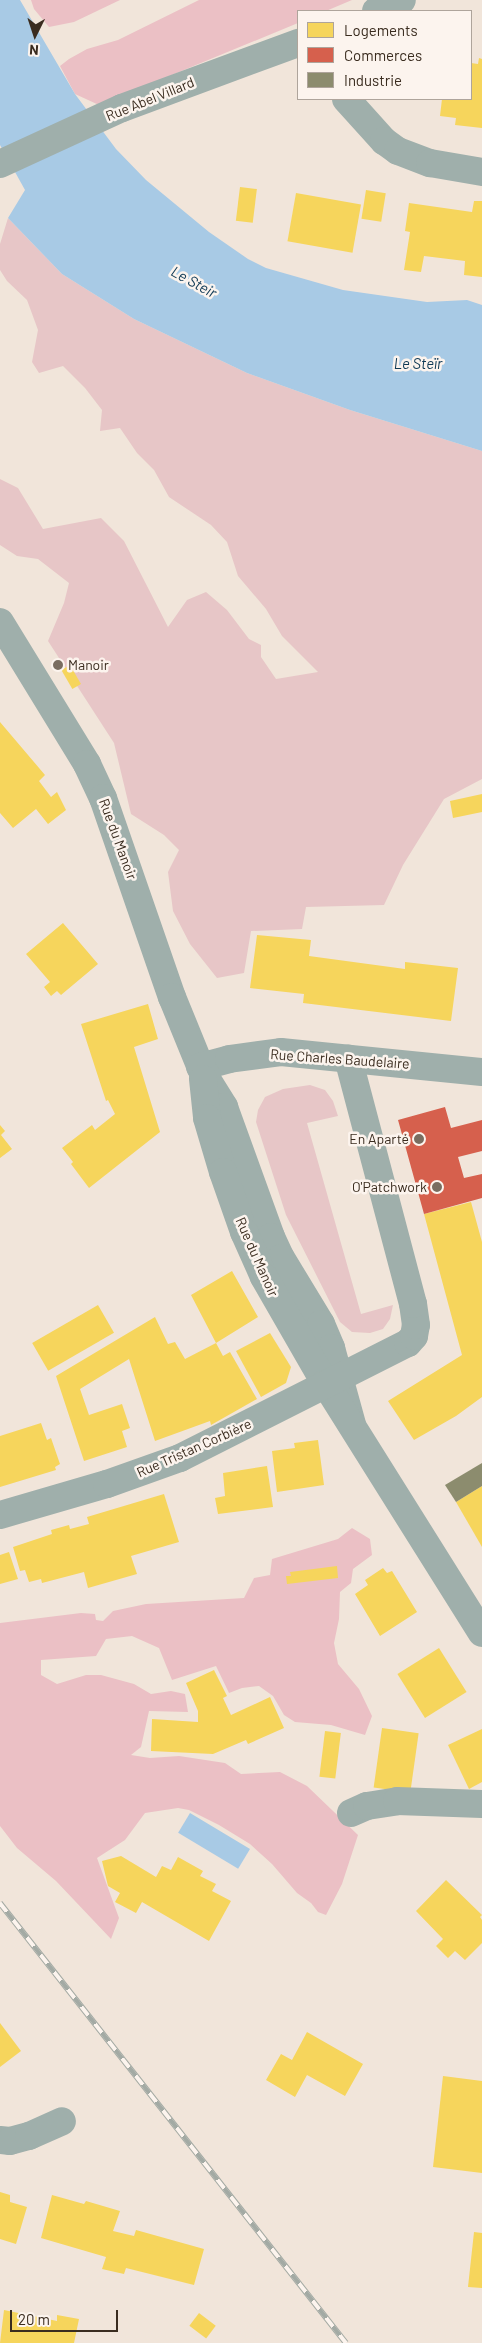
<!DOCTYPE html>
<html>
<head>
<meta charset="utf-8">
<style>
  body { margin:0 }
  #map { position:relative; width:482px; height:2343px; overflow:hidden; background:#f1e5da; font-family:Barlow,sans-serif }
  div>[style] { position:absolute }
  .green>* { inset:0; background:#e7c6c7 }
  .forest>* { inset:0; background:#ebc0c5 }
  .water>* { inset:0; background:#a8cae5; transform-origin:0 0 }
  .homes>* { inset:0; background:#f6d55c; transform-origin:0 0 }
  .shops>* { inset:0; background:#d6604d }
  .industry>* { inset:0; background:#8c8c6e }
  .minor>* { height:28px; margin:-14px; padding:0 14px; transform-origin:14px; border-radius:14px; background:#9fafab }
  .rail>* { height:5.5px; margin-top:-2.75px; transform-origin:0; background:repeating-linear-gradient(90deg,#fcf4ee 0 11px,#a3aaa4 0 22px); box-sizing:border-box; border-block:1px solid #a3aaa4 }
  .dots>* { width:14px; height:14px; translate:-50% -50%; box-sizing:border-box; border:2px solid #fcf4ee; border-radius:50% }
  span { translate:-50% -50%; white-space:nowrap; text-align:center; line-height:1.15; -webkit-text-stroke:5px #fcf4ee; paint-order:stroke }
  .street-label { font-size:14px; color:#3a2c1f }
  .poi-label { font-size:14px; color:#3a2c1f }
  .left { translate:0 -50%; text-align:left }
  .right { translate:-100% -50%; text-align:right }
  .water-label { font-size:15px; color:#0d3854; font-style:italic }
  .legend { position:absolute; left:297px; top:10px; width:175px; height:90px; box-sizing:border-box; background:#fcf4ee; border:1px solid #aea49b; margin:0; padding:6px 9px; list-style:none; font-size:15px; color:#3a2c1f }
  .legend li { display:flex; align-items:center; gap:10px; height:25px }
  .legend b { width:25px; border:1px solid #aea49b }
  .north { position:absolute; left:10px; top:10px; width:50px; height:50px; -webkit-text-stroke:4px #fcf4ee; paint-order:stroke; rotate:184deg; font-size:14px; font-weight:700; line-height:20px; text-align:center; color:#3a2c1f }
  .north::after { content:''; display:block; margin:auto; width:18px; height:22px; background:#3a2c1f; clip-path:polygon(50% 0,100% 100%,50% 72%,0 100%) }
  .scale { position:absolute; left:10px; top:2310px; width:108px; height:22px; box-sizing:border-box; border:2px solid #3a2c1f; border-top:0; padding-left:6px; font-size:15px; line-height:18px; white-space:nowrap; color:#3a2c1f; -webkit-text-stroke:4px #fcf4ee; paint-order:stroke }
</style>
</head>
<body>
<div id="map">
  <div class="green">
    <div style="clip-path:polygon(8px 218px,62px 274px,134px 319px,247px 373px,350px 410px,482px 451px,482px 779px,444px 799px,403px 865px,384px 905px,306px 907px,302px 929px,251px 931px,244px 973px,217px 978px,190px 944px,173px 911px,168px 872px,179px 850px,164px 835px,131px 814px,114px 743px,48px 641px,64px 603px,69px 583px,38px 559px,17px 556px,0 545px,0 479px,18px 488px,43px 529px,101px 518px,124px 541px,168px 627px,187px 600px,206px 592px,227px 610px,249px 639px,261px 645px,261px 657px,276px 679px,318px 672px,282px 636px,266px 609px,238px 576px,227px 542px,211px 525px,169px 497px,154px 470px,137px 453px,120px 428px,100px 431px,102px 410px,85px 388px,63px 366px,39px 373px,32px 362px,38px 330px,27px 300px,7px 281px,0 270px,0 244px)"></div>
    <div style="clip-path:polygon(310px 1085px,325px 1090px,333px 1101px,338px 1116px,307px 1123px,361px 1314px,393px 1305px,390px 1319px,383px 1329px,370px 1333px,352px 1332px,340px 1322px,286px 1215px,256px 1122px,258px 1110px,265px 1097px,283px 1089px)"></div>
  </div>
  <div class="forest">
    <div style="clip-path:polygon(31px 0,120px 0,74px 22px,49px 27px,34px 9px)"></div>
    <div style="clip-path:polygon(199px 0,352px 0,326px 11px,298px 11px,298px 23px,99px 105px,75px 94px,60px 66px,69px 59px,87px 49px,118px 40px)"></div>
    <div style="clip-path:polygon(352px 1528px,370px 1539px,372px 1555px,353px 1569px,351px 1583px,340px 1592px,339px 1619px,334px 1643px,338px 1664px,359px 1689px,372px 1716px,365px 1735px,331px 1725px,295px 1722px,284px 1715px,273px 1696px,259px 1686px,242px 1688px,229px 1693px,216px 1666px,172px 1680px,159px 1648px,132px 1636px,106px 1639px,96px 1656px,41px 1660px,41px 1675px,57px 1684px,86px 1675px,101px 1675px,134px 1684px,151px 1694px,171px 1691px,185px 1694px,188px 1712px,149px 1711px,141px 1747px,131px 1755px,150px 1758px,179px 1756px,225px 1763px,241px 1774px,280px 1772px,307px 1786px,358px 1835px,342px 1884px,326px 1915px,318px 1912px,311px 1903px,297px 1893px,272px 1864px,250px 1844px,219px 1825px,189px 1810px,178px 1808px,145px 1813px,125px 1840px,97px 1858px,119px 1918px,111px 1939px,56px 1881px,17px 1848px,0 1826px,0 1623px,81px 1613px,95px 1614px,96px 1620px,103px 1621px,113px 1611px,146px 1604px,244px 1598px,254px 1578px,270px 1575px,272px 1559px,338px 1539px)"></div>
  </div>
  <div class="water">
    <div style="clip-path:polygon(0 0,20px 0,75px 94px,116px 149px,146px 180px,209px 232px,248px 259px,266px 268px,343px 290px,427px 302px,467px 300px,482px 305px,482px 451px,350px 410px,247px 373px,134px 319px,62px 274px,8px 218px,25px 190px,0 145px)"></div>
    <div style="left:190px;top:1813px;width:70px;height:23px;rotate:31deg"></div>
  </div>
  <div class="homes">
    <div style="clip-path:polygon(479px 58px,482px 59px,482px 128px,455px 125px,456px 118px,440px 116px,442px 99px,471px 99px,471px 63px,478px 64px)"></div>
    <div style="left:240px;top:187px;width:17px;height:34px;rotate:7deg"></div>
    <div style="left:366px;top:190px;width:20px;height:29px;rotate:9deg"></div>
    <div style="left:296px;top:193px;width:66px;height:49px;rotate:10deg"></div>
    <div style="clip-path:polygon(474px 201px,482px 201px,482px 277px,464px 275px,465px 261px,424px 256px,421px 272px,404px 270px,410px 232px,405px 231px,409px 203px,472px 212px)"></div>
    <div style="left:70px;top:665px;width:22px;height:10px;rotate:60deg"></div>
    <div style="clip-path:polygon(0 722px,45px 775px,39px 781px,51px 797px,57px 792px,66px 810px,48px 824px,36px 809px,13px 828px,0 813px)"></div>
    <div style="clip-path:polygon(482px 794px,482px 812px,453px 818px,450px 801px)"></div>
    <div style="clip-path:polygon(63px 923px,98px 964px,61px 995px,57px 991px,51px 996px,44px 987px,50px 982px,26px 954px)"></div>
    <div style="clip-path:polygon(257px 935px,311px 940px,309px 956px,405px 969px,405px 962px,458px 968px,451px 1021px,303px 1003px,304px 994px,250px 988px)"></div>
    <div style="clip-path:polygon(148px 1004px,158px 1039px,134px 1047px,160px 1132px,89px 1188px,71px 1164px,73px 1162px,62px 1148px,92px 1125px,95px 1130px,115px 1114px,108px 1100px,106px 1101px,81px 1024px)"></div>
    <div style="clip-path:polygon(0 1125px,5px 1131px,1px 1135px,12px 1149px,0 1158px)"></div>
    <div style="clip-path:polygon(471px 1202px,482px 1242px,482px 1397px,456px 1416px,414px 1440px,388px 1401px,462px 1355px,424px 1214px)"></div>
    <div style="clip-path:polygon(232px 1271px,258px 1317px,216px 1343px,223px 1356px,230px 1352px,257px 1399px,211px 1425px,210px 1421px,155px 1441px,129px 1359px,80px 1389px,89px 1415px,122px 1404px,130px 1428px,122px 1431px,127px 1447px,84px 1461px,56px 1376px,155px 1317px,168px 1344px,175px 1342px,185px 1359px,216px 1343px,191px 1295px)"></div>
    <div style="left:98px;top:1305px;width:32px;height:76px;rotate:60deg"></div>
    <div style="clip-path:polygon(270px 1333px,291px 1367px,286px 1383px,261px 1397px,236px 1351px)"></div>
    <div style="clip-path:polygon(41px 1423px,47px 1440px,51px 1438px,60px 1464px,55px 1467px,56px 1470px,0 1487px,0 1436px)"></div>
    <div style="clip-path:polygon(318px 1440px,324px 1485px,277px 1492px,272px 1451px,295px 1448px,294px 1443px)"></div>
    <div style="clip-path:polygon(267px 1466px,273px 1507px,218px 1514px,215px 1498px,225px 1496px,223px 1473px)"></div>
    <div style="clip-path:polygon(482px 1486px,482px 1547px,456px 1502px)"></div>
    <div style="clip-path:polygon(164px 1494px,179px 1542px,131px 1556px,137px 1574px,88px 1588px,84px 1572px,42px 1583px,41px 1579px,29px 1582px,25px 1570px,20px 1571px,13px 1547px,52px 1534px,51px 1530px,69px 1525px,70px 1529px,89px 1524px,87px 1517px)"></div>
    <div style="clip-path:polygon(9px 1552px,18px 1579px,0 1584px,0 1555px)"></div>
    <div style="clip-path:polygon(337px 1566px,338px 1578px,287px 1584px,286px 1576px,291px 1576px,290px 1572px)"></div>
    <div style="clip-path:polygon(383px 1568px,387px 1573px,392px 1571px,417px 1612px,380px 1636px,355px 1594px,368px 1585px,365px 1580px)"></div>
    <div style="left:439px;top:1648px;width:52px;height:49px;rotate:58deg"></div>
    <div style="clip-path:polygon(214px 1670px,227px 1696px,223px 1698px,231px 1715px,270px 1697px,284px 1728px,248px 1744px,246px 1740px,213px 1754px,151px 1751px,152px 1719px,198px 1722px,198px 1711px,186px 1683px)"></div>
    <div style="left:382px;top:1728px;width:37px;height:60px;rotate:8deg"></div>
    <div style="clip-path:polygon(482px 1729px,482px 1782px,469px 1789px,448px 1745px)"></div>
    <div style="left:325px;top:1731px;width:16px;height:46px;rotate:7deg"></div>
    <div style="clip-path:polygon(121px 1856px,156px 1877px,162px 1866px,171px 1870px,178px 1857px,203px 1871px,200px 1876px,216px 1884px,212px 1891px,231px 1901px,209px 1941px,142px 1902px,136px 1913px,115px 1902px,120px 1893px,108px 1886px,102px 1861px)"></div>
    <div style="clip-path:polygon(446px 1880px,482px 1915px,480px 1917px,482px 1920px,482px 1943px,465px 1960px,455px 1951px,448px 1958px,436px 1946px,443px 1939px,416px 1911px)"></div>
    <div style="clip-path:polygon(0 2023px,21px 2051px,0 2067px)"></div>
    <div style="clip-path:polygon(307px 2032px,363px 2064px,345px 2096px,307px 2075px,295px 2097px,266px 2080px,281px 2054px,292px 2060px)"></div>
    <div style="clip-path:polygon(443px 2076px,482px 2081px,482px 2173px,433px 2167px)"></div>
    <div style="clip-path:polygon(0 2192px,10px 2195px,10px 2202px,27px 2207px,16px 2244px,0 2239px)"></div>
    <div style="clip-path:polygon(52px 2195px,84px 2204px,86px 2201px,120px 2211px,113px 2231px,134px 2236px,136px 2230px,204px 2249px,194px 2285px,126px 2268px,124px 2274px,102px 2269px,106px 2257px,41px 2238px)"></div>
    <div style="clip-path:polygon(474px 2232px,482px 2233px,482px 2288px,468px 2287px)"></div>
    <div style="clip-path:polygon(4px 2310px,57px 2321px,57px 2315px,79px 2319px,74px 2343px,0 2343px)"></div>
    <div style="left:199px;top:2313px;width:21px;height:16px;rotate:37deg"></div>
  </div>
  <div class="shops">
    <div style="clip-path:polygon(445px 1107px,451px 1128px,482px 1120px,482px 1151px,458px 1157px,464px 1178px,482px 1174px,482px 1198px,424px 1214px,398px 1120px)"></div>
  </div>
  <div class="industry">
    <div style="clip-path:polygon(482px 1463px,482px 1486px,456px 1502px,445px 1485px)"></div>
  </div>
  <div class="minor">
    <div style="left:376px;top:11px;width:28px;rotate:-23deg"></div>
    <div style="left:346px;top:99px;width:57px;rotate:47.9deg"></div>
    <div style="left:384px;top:141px;width:17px;rotate:36deg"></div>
    <div style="left:398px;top:151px;width:34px;rotate:21deg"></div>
    <div style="left:430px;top:163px;width:53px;rotate:9.8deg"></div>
    <div style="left:0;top:164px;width:134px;rotate:-24.7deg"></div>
    <div style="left:122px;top:108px;width:188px;rotate:-20.3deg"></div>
    <div style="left:0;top:622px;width:167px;rotate:58.5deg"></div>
    <div style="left:87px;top:764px;width:38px;rotate:65deg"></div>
    <div style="left:103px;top:798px;width:211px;rotate:70.9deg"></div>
    <div style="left:172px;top:997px;width:82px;rotate:67.8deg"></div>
    <div style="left:203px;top:1073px;width:40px;rotate:58deg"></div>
    <div style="left:224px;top:1107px;width:138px;rotate:70.1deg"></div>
    <div style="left:271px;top:1237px;width:23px;rotate:65deg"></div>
    <div style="left:281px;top:1258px;width:77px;rotate:58.8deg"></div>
    <div style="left:321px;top:1324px;width:26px;rotate:67deg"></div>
    <div style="left:331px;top:1348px;width:79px;rotate:74.6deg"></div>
    <div style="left:200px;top:1067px;width:30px;rotate:-15deg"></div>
    <div style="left:229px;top:1059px;width:52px;rotate:-7.7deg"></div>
    <div style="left:281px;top:1052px;width:202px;rotate:5.7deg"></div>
    <div style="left:203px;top:1079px;width:39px;rotate:84deg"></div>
    <div style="left:207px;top:1118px;width:56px;rotate:73.5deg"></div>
    <div style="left:223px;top:1172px;width:64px;rotate:70.7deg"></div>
    <div style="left:244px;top:1232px;width:49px;rotate:66deg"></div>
    <div style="left:264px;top:1277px;width:122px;rotate:60.1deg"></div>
    <div style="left:325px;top:1383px;width:295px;rotate:57.9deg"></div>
    <div style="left:0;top:1515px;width:111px;rotate:-16.2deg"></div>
    <div style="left:107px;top:1484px;width:77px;rotate:-19.6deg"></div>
    <div style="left:180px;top:1458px;width:255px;rotate:-26.8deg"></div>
    <div style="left:408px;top:1343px;width:9px;rotate:-49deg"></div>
    <div style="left:414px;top:1336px;width:11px;rotate:-80deg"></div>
    <div style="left:416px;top:1325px;width:21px;rotate:-98deg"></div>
    <div style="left:413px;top:1304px;width:254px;rotate:-104.8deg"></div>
    <div style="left:351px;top:1813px;width:17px;rotate:-24deg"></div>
    <div style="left:367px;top:1806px;width:30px;rotate:-9deg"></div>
    <div style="left:397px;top:1801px;width:85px;rotate:2deg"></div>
    <div style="left:0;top:2140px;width:10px;rotate:6deg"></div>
    <div style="left:10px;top:2141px;width:20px;rotate:-15deg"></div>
    <div style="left:29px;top:2136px;width:36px;rotate:-24deg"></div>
  </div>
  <div class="rail">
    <div style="left:0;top:1903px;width:560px;rotate:51.82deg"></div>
  </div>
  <div class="dots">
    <div style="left:58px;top:665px;background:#7a6d60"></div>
    <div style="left:419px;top:1139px;background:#7a6d60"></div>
    <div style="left:437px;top:1187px;background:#7a6d60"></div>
  </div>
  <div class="street-label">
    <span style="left:150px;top:99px;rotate:-22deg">Rue Abel Villard</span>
    <span style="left:118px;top:839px;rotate:70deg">Rue du Manoir</span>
    <span style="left:340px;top:1059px;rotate:4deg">Rue Charles Baudelaire</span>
    <span style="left:257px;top:1257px;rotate:66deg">Rue du Manoir</span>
    <span style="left:194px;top:1448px;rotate:-24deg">Rue Tristan Corbière</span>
  </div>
  <div class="poi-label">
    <span class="left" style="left:68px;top:665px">Manoir</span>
    <span class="right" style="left:409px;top:1139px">En Aparté</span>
    <span class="right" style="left:427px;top:1187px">O'Patchwork</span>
  </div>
  <div class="water-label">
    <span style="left:194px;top:282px;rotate:29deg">Le Steir</span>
    <span style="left:418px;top:364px">Le Steïr</span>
  </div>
  <ul class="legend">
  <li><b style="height:14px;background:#f6d55c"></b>Logements</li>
  <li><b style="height:14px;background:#d6604d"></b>Commerces</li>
  <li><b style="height:14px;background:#8c8c6e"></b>Industrie</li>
  </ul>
  <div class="north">N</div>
  <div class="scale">20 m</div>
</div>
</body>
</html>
